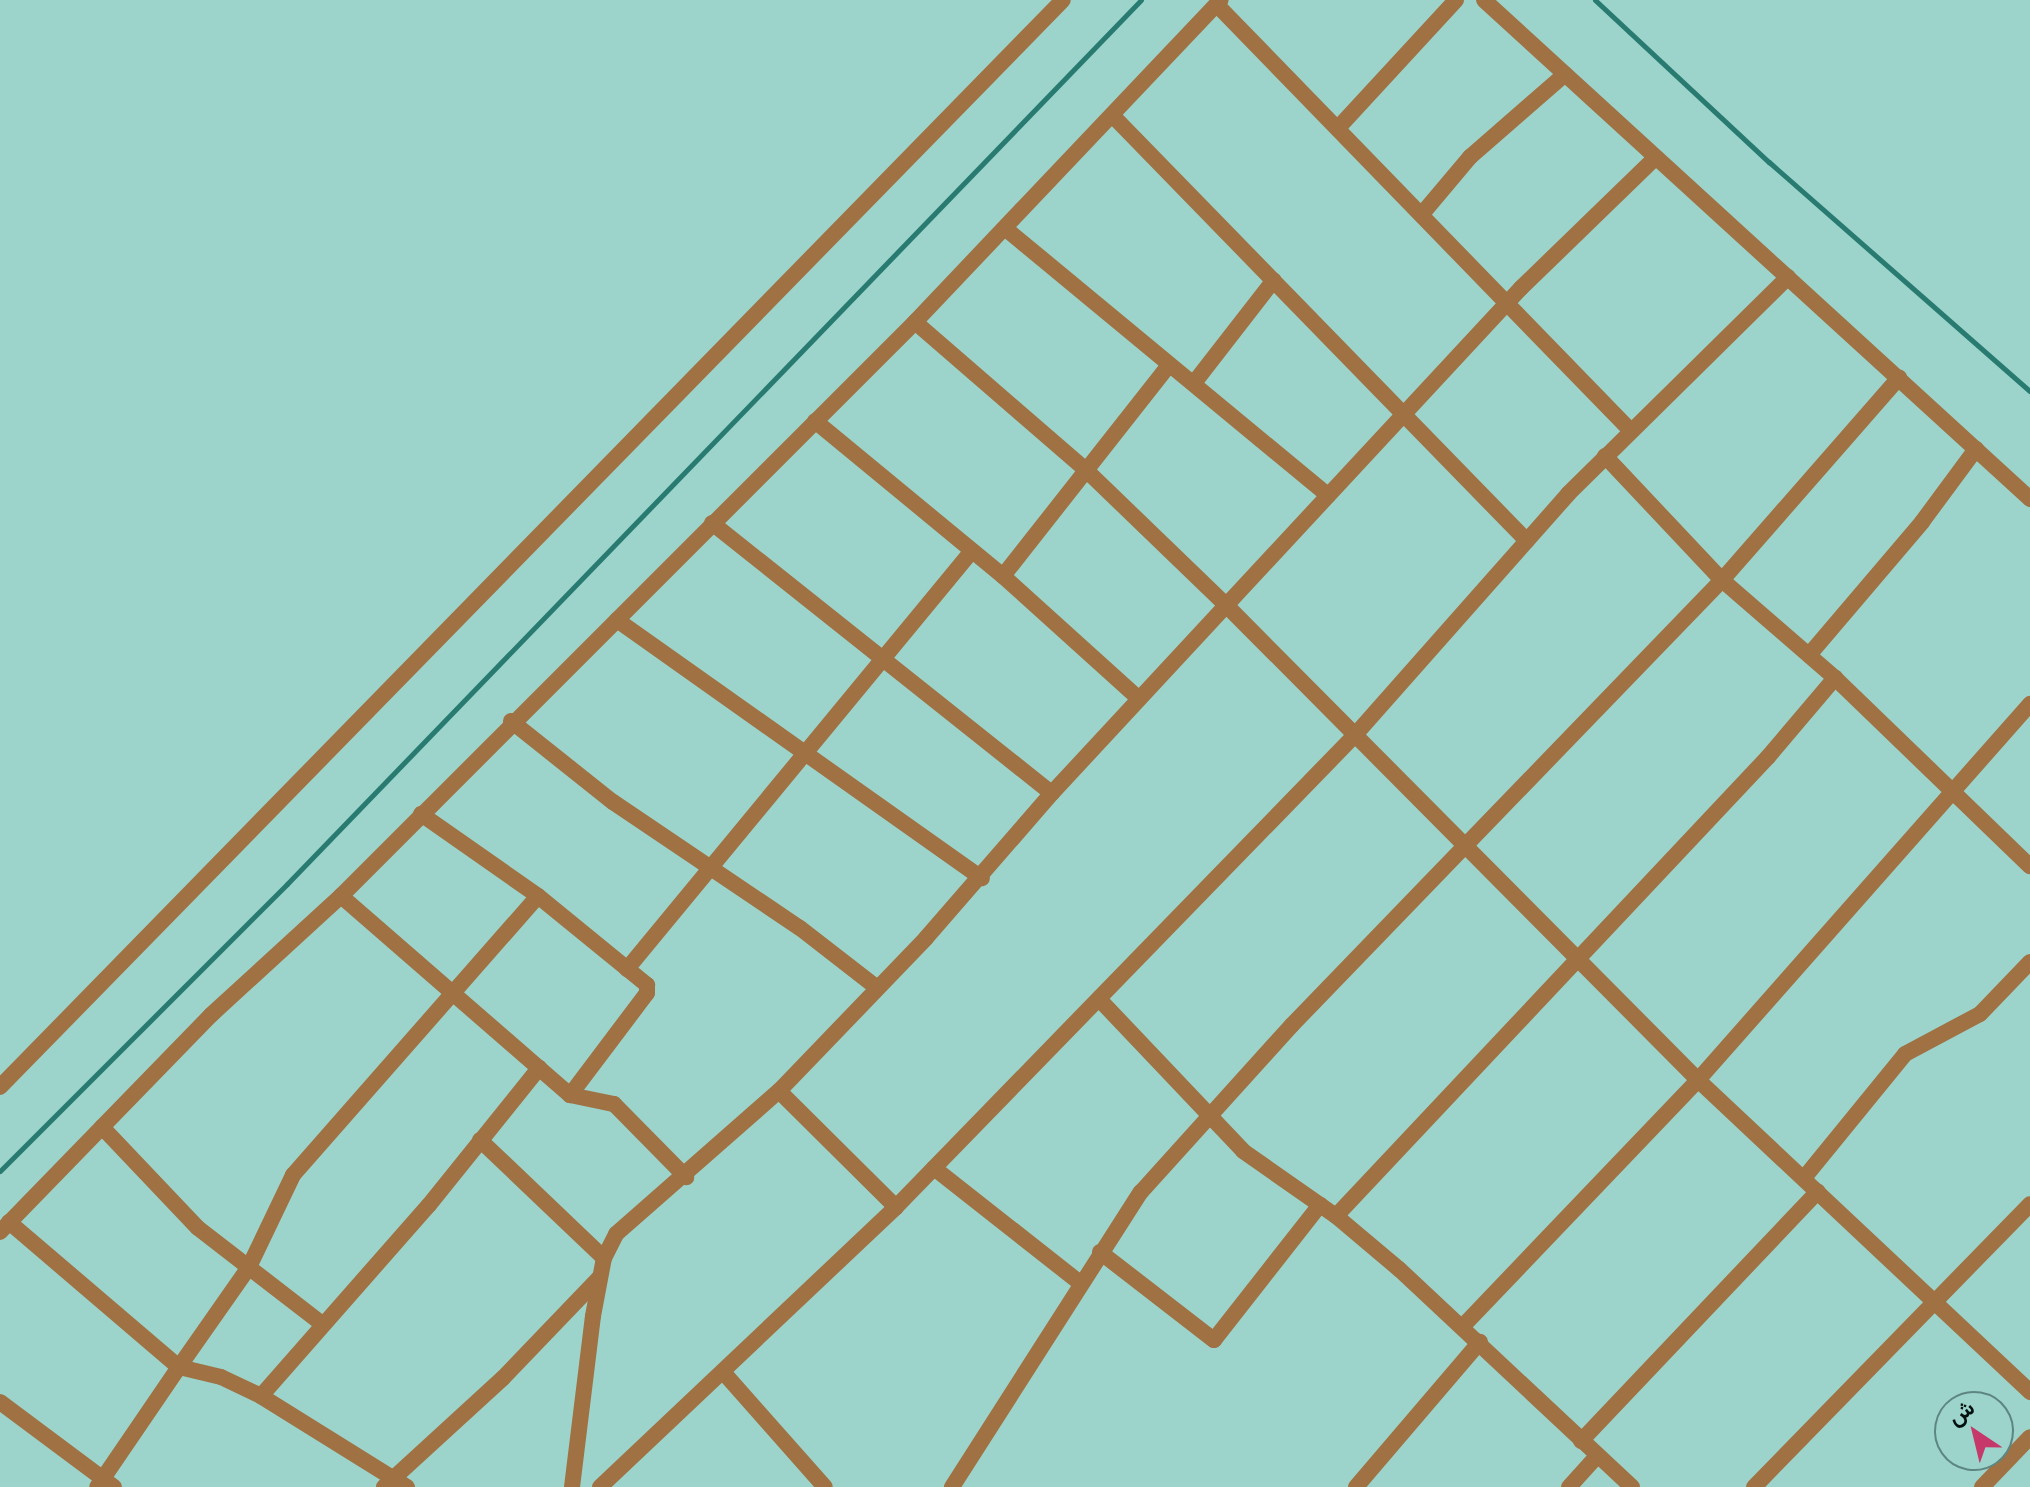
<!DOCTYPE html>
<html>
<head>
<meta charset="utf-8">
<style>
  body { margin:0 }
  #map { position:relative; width:2030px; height:1487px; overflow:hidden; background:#9cd4cb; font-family:Bitter,Vazirmatn,serif }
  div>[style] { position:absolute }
  .stream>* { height:5px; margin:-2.5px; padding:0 2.5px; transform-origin:2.5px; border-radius:2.5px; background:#297b71 }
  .street>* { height:16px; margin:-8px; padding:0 8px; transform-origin:8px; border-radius:8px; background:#a07143 }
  span { translate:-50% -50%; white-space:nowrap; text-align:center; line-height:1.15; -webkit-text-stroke:8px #9cd4cb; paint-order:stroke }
  .north { position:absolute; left:1934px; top:1391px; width:80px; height:80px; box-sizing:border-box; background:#9cd4cb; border:2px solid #5e8680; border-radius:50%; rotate:325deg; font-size:22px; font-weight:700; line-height:32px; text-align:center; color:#00110f }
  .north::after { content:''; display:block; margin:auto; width:28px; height:36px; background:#c53869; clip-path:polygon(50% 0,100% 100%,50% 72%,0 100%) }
</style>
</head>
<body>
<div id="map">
  <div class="stream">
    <div style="left:1595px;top:0;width:238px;rotate:43deg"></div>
    <div style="left:1769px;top:162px;width:347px;rotate:41.3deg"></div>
    <div style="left:0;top:1171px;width:406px;rotate:-45deg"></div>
    <div style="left:287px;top:884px;width:1229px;rotate:-45.99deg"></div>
  </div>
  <div class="street">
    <div style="left:1484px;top:0;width:740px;rotate:42.42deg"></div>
    <div style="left:1217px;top:5px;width:593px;rotate:45.82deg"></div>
    <div style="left:1113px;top:116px;width:593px;rotate:45.75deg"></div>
    <div style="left:1338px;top:128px;width:174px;rotate:-47.3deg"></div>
    <div style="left:1422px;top:214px;width:75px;rotate:-49.9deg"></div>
    <div style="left:1470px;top:157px;width:126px;rotate:-41.1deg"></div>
    <div style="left:1006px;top:229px;width:418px;rotate:39.6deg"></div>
    <div style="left:915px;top:322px;width:225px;rotate:40.9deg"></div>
    <div style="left:1085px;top:469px;width:197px;rotate:44deg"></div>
    <div style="left:1227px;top:606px;width:668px;rotate:45.18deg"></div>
    <div style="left:1698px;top:1080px;width:456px;rotate:43.2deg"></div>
    <div style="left:1194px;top:383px;width:130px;rotate:-52.2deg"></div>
    <div style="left:815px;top:421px;width:244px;rotate:39.5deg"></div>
    <div style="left:1003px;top:576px;width:183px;rotate:42.1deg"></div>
    <div style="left:1605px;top:456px;width:170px;rotate:46.7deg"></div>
    <div style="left:1722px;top:580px;width:150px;rotate:40.9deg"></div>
    <div style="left:1835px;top:678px;width:271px;rotate:44deg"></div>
    <div style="left:712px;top:523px;width:434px;rotate:38.5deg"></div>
    <div style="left:1003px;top:576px;width:268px;rotate:-51.8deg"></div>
    <div style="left:617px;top:620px;width:447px;rotate:35.3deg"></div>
    <div style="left:1809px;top:655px;width:175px;rotate:-49.6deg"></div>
    <div style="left:1922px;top:522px;width:91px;rotate:-53.5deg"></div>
    <div style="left:511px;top:721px;width:130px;rotate:38.5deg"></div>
    <div style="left:613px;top:802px;width:225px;rotate:34deg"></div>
    <div style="left:800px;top:928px;width:96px;rotate:37.8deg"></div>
    <div style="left:421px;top:814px;width:143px;rotate:35deg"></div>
    <div style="left:538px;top:896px;width:141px;rotate:39.2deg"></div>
    <div style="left:647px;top:985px;width:8px;rotate:90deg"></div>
    <div style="left:647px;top:993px;width:128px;rotate:127deg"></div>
    <div style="left:341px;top:896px;width:303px;rotate:41deg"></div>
    <div style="left:570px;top:1095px;width:45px;rotate:11.6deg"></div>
    <div style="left:614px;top:1104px;width:103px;rotate:45.4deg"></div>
    <div style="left:627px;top:969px;width:542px;rotate:-50.47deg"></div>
    <div style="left:1099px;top:999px;width:209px;rotate:46.5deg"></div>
    <div style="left:1243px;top:1151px;width:113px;rotate:35deg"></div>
    <div style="left:1336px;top:1216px;width:82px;rotate:40.1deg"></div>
    <div style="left:1399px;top:1269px;width:319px;rotate:43.1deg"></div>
    <div style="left:0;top:1087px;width:1520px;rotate:-45.64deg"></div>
    <div style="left:779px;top:1091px;width:165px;rotate:44.8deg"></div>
    <div style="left:102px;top:1127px;width:139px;rotate:46.5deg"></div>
    <div style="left:198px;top:1228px;width:157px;rotate:37.7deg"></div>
    <div style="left:480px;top:1140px;width:171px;rotate:43.6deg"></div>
    <div style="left:934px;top:1168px;width:186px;rotate:38.2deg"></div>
    <div style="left:1804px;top:1178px;width:160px;rotate:-50.8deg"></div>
    <div style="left:1905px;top:1054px;width:85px;rotate:-28.1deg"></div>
    <div style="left:1980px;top:1014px;width:72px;rotate:-46.1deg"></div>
    <div style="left:1336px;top:1216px;width:630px;rotate:-46.74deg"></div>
    <div style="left:1768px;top:757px;width:104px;rotate:-49.7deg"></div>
    <div style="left:9px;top:1222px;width:223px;rotate:40.5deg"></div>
    <div style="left:179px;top:1367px;width:145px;rotate:124.3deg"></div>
    <div style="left:0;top:1232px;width:303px;rotate:-45.8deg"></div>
    <div style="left:211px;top:1015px;width:176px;rotate:-42.5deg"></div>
    <div style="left:341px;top:896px;width:812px;rotate:-45deg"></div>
    <div style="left:915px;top:322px;width:444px;rotate:-46.5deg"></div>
    <div style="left:1100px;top:1252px;width:144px;rotate:37.7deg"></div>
    <div style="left:1214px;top:1340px;width:172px;rotate:-51.9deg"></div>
    <div style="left:1463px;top:1326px;width:340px;rotate:-46.3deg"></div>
    <div style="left:1698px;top:1080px;width:502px;rotate:-48.56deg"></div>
    <div style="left:724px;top:1373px;width:152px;rotate:48.5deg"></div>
    <div style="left:261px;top:1396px;width:254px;rotate:-48.7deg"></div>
    <div style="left:429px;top:1205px;width:176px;rotate:-51.2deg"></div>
    <div style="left:0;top:1402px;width:142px;rotate:36.7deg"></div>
    <div style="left:1581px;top:1441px;width:344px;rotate:-46.5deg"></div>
    <div style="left:384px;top:1487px;width:161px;rotate:-42.5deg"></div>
    <div style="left:503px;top:1378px;width:140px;rotate:-46.2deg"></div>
    <div style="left:407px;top:1487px;width:172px;rotate:-148.1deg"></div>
    <div style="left:261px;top:1396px;width:44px;rotate:-154.6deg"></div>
    <div style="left:221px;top:1377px;width:43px;rotate:-166.6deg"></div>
    <div style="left:179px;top:1367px;width:122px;rotate:-55deg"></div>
    <div style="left:249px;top:1267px;width:102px;rotate:-64.4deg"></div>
    <div style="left:293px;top:1175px;width:371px;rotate:-48.7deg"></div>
    <div style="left:572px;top:1487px;width:172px;rotate:-83deg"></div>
    <div style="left:593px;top:1316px;width:59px;rotate:-79.3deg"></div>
    <div style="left:604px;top:1258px;width:27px;rotate:-63deg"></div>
    <div style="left:616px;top:1234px;width:217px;rotate:-41.3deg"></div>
    <div style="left:779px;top:1091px;width:212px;rotate:-46.1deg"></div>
    <div style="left:926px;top:938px;width:192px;rotate:-49deg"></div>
    <div style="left:1052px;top:793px;width:689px;rotate:-47.12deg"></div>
    <div style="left:1521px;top:288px;width:187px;rotate:-44.1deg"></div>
    <div style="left:600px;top:1487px;width:407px;rotate:-43.4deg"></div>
    <div style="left:896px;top:1207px;width:658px;rotate:-45.8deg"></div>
    <div style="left:1355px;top:735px;width:322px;rotate:-48.5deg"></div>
    <div style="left:1568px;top:494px;width:309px;rotate:-44.6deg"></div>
    <div style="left:952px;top:1487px;width:350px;rotate:-57.4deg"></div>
    <div style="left:1141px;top:1192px;width:225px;rotate:-47.9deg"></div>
    <div style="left:1292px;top:1025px;width:619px;rotate:-45.98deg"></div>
    <div style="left:1722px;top:580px;width:269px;rotate:-48.8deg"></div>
    <div style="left:1356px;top:1487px;width:191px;rotate:-49.5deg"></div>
    <div style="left:1569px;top:1487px;width:42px;rotate:-47.9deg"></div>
    <div style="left:1754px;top:1487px;width:395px;rotate:-45.7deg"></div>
    <div style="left:1982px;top:1487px;width:69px;rotate:-46.2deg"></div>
  </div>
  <div class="north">ش</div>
</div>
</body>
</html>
